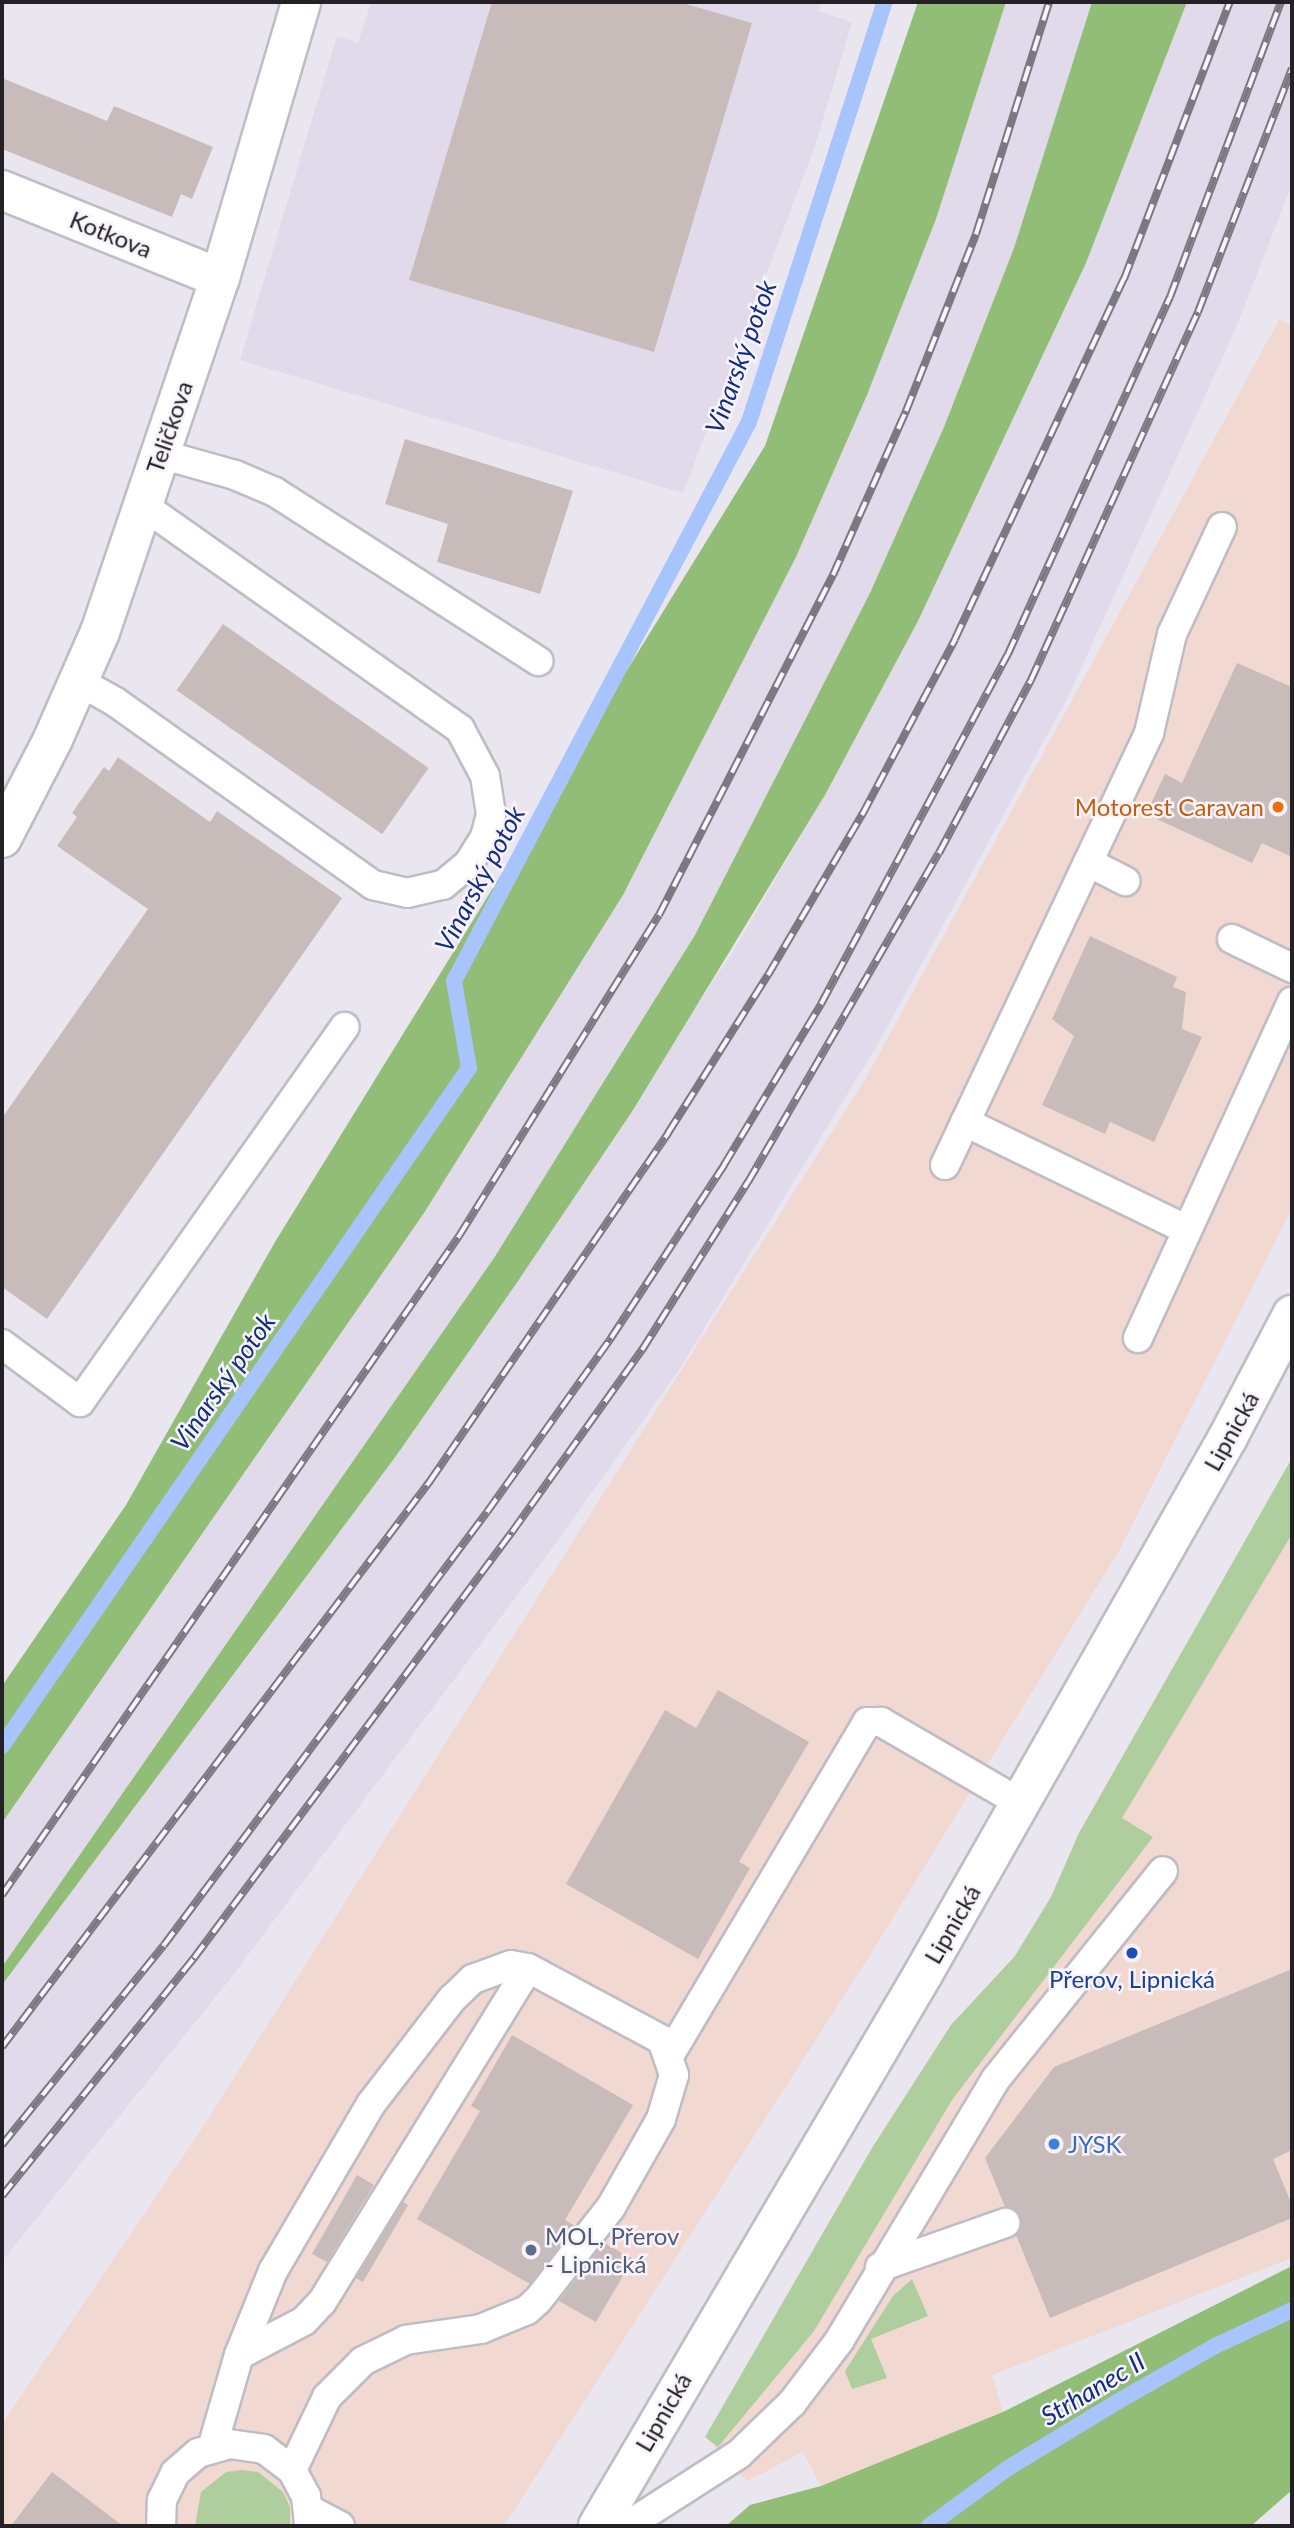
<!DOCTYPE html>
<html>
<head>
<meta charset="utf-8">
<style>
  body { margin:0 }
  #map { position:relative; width:1294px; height:2528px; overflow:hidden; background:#eae6f0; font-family:Lato,sans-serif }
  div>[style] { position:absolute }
  .commercial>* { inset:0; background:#f1d8d0 }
  .built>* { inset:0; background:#e1daea }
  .green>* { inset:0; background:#afce9e }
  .forest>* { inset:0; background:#91bd76 }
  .stream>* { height:16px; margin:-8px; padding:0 8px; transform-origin:8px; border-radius:8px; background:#a8c4fd }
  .building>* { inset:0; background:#c8bcbb; transform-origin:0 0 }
  .roads { filter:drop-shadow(2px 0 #bfbcc5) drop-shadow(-2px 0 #bfbcc5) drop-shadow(0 2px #bfbcc5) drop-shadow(0 -2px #bfbcc5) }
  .service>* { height:28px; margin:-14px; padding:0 14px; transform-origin:14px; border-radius:14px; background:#fff }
  .minor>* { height:38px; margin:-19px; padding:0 19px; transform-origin:19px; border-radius:19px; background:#fff }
  .primary>* { height:38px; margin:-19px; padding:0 19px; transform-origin:19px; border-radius:19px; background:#fff }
  .rail>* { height:8px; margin-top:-4px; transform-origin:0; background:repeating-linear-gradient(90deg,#f8f3fd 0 16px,#7b787f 0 32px); box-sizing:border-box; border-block:2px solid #7b787f }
  .dots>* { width:19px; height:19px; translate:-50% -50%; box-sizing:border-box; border:4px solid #f8f3fd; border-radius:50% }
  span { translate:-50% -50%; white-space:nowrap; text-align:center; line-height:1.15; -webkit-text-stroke:5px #f8f3fd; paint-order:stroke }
  .street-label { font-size:24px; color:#232125 }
  .food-label { font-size:24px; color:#c56008 }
  .right { translate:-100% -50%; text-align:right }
  .transit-label { font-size:24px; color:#164399 }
  .shop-label { font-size:24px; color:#366cbe }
  .left { translate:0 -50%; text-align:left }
  .service-label { font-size:24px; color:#4e5e75 }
  .water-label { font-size:26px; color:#112f7e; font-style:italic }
  .frame { position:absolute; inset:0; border:4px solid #232125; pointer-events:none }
</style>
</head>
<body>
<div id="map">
  <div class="commercial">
    <div style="clip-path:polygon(1279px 320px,1292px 325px,1292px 1208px,1120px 1549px,872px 1952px,504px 2526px,2px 2526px,2px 2424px,201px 2130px,866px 1078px)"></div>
    <div style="clip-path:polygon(1292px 1458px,1292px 2258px,992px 2375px,1003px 2412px,821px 2486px,803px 2452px,747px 2481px,705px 2437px,872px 2148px,951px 2025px,1015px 1956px,1051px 1897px,1079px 1833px)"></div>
  </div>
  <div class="built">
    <div style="clip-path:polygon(371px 2px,821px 2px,819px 11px,852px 22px,814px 149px,683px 493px,240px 360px,337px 36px,358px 43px)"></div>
    <div style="clip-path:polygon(1006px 2px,1092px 2px,1014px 248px,944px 427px,870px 593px,695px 935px,494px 1258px,2px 1967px,2px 1823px,424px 1213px,623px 895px,796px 557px,867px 395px,936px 219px)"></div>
    <div style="clip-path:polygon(1187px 2px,1292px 2px,1292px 184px,1236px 328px,1068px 697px,879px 1042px,677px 1373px,546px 1557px,227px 1983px,2px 2261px,2px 1985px,396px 1456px,732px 953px,825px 795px,918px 621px,1086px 263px)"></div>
  </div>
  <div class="green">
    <div style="clip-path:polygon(1292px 1458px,1292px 1534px,1122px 1818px,1153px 1837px,952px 2100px,814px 2331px,718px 2447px,705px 2437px,872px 2148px,951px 2025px,1015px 1956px,1051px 1897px,1079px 1833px)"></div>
    <div style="clip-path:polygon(912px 2279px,928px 2316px,871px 2339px,887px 2378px,852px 2389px,845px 2371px,893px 2296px)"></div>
    <div style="clip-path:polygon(242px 2470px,258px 2472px,283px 2492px,290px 2507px,290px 2526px,195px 2526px,201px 2492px,226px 2472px)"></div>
  </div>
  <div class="forest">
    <div style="clip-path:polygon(918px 2px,1006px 2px,936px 219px,867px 395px,796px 557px,623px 895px,424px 1213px,2px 1823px,2px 1686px,126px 1505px,275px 1242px,765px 446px)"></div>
    <div style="clip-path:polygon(1092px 2px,1187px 2px,1086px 263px,918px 621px,825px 795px,633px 1110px,518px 1281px,396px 1456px,2px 1985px,2px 1967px,494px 1258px,695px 935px,870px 593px,944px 427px,1014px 248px)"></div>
    <div style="clip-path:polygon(1292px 2266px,1292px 2490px,1251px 2526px,726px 2526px,750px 2505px,821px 2486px,1003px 2412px)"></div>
  </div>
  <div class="stream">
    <div style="left:2px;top:1746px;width:823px;rotate:-55.44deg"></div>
    <div style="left:469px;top:1068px;width:88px;rotate:-99.8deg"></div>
    <div style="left:454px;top:981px;width:632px;rotate:-62.18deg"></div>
    <div style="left:749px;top:422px;width:441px;rotate:-72.1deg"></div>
    <div style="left:929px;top:2526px;width:98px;rotate:-36.3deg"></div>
    <div style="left:1008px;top:2468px;width:133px;rotate:-31.2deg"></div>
    <div style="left:1122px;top:2399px;width:105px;rotate:-29.7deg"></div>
    <div style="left:1213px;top:2347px;width:87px;rotate:-25.1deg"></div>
  </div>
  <div class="building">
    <div style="clip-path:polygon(492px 2px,679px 2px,752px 23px,654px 352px,409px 280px)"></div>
    <div style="clip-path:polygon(2px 78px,107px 121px,114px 106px,213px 147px,192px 199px,181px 194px,172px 217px,2px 149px)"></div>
    <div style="clip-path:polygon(405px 439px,573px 491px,540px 594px,437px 562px,448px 524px,385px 504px)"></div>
    <div style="left:223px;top:624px;width:251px;height:81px;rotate:35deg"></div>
    <div style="clip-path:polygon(1237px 663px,1292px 687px,1292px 857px,1262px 843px,1252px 863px,1146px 814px,1165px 774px,1182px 783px)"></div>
    <div style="clip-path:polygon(118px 757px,210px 822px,217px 811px,342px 898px,47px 1319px,2px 1287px,2px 1118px,148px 909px,57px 846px,77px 817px,72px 813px,104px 767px,109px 771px)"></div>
    <div style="clip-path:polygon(1090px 936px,1177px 977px,1173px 987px,1186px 992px,1182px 1029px,1202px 1037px,1154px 1142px,1110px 1122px,1105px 1134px,1042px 1105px,1074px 1036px,1052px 1019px)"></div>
    <div style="clip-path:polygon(718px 1690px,809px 1742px,739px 1862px,750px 1868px,698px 1959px,566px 1884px,665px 1710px,696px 1728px)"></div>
    <div style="clip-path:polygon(1292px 1969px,1292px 2150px,1273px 2159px,1292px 2205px,1292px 2218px,1050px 2318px,1016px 2235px,1020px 2217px,1005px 2207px,985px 2158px,1054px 2067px)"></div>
    <div style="clip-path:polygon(512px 2035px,633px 2105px,565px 2220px,575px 2226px,530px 2284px,417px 2219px,480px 2111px,471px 2106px)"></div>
    <div style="clip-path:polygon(357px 2175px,374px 2185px,327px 2262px,312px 2254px)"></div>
    <div style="clip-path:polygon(403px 2202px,408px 2205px,363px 2282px,356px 2278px)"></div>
    <div style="clip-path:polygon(604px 2243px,633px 2259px,596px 2322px,559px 2301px)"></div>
    <div style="clip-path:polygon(52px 2472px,123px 2526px,11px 2526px)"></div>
  </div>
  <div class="roads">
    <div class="service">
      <div style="left:160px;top:454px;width:78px;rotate:15.6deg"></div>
      <div style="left:235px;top:475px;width:43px;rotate:23deg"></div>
      <div style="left:275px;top:492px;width:313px;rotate:32.7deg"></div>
      <div style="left:78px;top:681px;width:41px;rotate:29.1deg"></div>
      <div style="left:114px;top:701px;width:318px;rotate:35.4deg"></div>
      <div style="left:373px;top:885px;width:35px;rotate:13deg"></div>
      <div style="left:407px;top:893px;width:37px;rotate:-13deg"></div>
      <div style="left:443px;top:885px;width:34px;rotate:-40deg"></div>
      <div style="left:469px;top:863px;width:31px;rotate:-58deg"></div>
      <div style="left:485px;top:837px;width:24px;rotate:-75deg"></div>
      <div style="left:491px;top:814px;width:38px;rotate:-99deg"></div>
      <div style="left:485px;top:776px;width:53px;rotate:-118deg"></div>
      <div style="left:460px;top:729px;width:388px;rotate:-144.8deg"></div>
      <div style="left:1088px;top:862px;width:42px;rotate:27.2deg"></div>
      <div style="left:1232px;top:939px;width:67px;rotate:25.8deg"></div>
      <div style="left:965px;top:1122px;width:247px;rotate:25.9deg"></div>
      <div style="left:945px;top:1165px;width:478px;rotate:-64.7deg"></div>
      <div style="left:1149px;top:733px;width:102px;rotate:-76.9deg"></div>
      <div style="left:1172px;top:634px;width:118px;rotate:-65deg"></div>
      <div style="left:1138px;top:1338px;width:370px;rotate:-65.4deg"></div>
      <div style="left:2px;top:1344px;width:97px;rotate:36.6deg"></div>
      <div style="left:80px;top:1402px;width:459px;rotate:-54.8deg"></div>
      <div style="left:669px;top:2056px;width:388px;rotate:-59.3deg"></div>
      <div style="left:867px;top:1722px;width:14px"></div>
      <div style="left:881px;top:1722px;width:162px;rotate:30.1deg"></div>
      <div style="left:880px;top:2267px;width:133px;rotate:-19.4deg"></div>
      <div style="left:239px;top:2355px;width:73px;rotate:-27.6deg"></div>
      <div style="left:304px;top:2321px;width:26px;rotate:-47deg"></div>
      <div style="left:322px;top:2302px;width:392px;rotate:-58.3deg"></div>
      <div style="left:212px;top:2448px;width:97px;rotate:-73.8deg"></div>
      <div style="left:239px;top:2355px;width:91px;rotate:-68deg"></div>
      <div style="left:273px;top:2271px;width:194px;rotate:-59.6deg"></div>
      <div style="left:371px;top:2104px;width:133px;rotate:-52.4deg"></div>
      <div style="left:452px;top:1999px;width:29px;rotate:-44deg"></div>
      <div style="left:473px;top:1979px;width:40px;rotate:-20.2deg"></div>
      <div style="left:511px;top:1965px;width:17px;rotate:10deg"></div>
      <div style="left:528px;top:1968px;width:152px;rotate:28.2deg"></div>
      <div style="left:662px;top:2040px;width:37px;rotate:71deg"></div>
      <div style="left:674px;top:2075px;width:46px;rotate:106.5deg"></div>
      <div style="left:661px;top:2119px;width:101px;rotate:119.6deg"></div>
      <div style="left:611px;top:2207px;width:118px;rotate:128.1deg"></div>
      <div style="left:538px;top:2300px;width:15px;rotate:138deg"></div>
      <div style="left:527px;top:2310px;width:50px;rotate:157.6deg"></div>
      <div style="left:481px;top:2329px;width:76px;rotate:171.7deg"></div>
      <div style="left:406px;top:2340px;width:48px;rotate:154deg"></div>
      <div style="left:363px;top:2361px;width:51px;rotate:135deg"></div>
      <div style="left:327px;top:2397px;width:81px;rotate:115.6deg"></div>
      <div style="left:310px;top:2510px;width:34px;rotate:28deg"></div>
      <div style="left:161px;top:2526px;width:26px;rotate:-88deg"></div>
      <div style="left:162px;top:2500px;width:30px;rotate:-64deg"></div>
      <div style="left:175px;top:2473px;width:30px;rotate:-41deg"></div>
      <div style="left:198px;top:2453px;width:32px;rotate:-16deg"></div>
      <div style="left:229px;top:2444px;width:35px;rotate:8deg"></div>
      <div style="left:264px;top:2449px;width:35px;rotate:37deg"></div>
      <div style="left:292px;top:2470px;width:30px;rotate:62deg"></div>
      <div style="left:306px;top:2496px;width:30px;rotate:84deg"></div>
      <div style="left:627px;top:2526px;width:133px;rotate:-32.7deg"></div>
      <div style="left:739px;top:2454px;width:74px;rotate:-43.9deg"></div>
      <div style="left:792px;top:2403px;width:78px;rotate:-52.8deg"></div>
      <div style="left:839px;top:2341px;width:304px;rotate:-59.1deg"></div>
      <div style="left:995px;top:2080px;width:268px;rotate:-51.2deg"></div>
    </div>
    <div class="minor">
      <div style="left:2px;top:190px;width:235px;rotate:22deg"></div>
      <div style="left:2px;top:838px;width:111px;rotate:-62.7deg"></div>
      <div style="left:53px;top:739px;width:117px;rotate:-66.3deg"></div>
      <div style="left:100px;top:632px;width:374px;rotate:-71.3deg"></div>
      <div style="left:220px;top:278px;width:288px;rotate:-73.6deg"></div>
    </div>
    <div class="primary">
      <div style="left:598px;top:2526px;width:641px;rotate:-59.51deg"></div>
      <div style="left:923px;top:1974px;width:618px;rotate:-60.4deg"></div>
      <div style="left:1228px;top:1437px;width:138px;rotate:-62.3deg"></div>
    </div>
  </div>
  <div class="rail">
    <div style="left:2px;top:1895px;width:802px;rotate:-55.26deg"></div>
    <div style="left:459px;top:1236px;width:378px;rotate:-58.1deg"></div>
    <div style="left:659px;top:915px;width:382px;rotate:-62.9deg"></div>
    <div style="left:833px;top:575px;width:180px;rotate:-66deg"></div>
    <div style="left:906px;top:411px;width:190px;rotate:-68.4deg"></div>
    <div style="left:976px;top:234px;width:243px;rotate:-72.5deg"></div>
    <div style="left:2px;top:2047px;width:710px;rotate:-52.9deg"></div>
    <div style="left:430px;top:1481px;width:422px;rotate:-55.6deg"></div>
    <div style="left:668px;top:1133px;width:187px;rotate:-57.7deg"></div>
    <div style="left:768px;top:975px;width:186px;rotate:-59.6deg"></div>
    <div style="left:862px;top:815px;width:199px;rotate:-62.1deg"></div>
    <div style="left:955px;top:639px;width:398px;rotate:-64.9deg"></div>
    <div style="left:1124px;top:279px;width:297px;rotate:-69.1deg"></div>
    <div style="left:2px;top:2145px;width:257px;rotate:-51deg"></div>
    <div style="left:164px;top:1945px;width:540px;rotate:-53.28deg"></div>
    <div style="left:487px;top:1512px;width:214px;rotate:-54.5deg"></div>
    <div style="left:611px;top:1338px;width:207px;rotate:-56.8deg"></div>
    <div style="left:724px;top:1165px;width:188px;rotate:-58.9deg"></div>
    <div style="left:821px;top:1004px;width:397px;rotate:-61.9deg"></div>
    <div style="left:1008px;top:654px;width:392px;rotate:-65.6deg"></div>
    <div style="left:1170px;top:297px;width:315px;rotate:-69.4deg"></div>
    <div style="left:2px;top:2196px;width:306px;rotate:-51.1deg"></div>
    <div style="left:194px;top:1958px;width:532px;rotate:-53.26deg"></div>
    <div style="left:512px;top:1532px;width:224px;rotate:-54.5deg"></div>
    <div style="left:642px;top:1350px;width:199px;rotate:-57.8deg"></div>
    <div style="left:748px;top:1182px;width:380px;rotate:-59.9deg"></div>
    <div style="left:939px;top:853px;width:196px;rotate:-62deg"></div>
    <div style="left:1031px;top:680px;width:404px;rotate:-65.6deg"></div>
    <div style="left:1198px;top:312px;width:261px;rotate:-68.9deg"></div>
  </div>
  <div class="dots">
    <div style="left:1278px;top:807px;background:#e8710a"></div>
    <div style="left:1132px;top:1953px;background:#1a4fb4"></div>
    <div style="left:1054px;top:2144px;background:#3f7fe0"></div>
    <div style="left:531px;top:2250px;background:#5c6f8a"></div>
  </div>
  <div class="street-label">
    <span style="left:111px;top:234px;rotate:22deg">Kotkova</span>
    <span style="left:169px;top:427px;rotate:-71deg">Teličkova</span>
    <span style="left:1231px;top:1431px;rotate:-61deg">Lipnická</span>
    <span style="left:952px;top:1924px;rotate:-60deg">Lipnická</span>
    <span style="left:663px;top:2412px;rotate:-60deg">Lipnická</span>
  </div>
  <div class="food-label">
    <span class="right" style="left:1264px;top:807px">Motorest Caravan</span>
  </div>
  <div class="transit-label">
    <span style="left:1132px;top:1979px">Přerov, Lipnická</span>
  </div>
  <div class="shop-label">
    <span class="left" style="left:1068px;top:2144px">JYSK</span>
  </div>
  <div class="service-label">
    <span class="left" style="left:545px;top:2250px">MOL, Přerov<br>- Lipnická</span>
  </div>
  <div class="water-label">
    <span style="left:741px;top:357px;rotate:-70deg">Vinarský potok</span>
    <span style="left:480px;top:879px;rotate:-62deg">Vinarský potok</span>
    <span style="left:223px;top:1382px;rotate:-55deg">Vinarský potok</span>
    <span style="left:1093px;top:2389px;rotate:-31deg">Strhanec II</span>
  </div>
  <div class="frame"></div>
</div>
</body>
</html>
